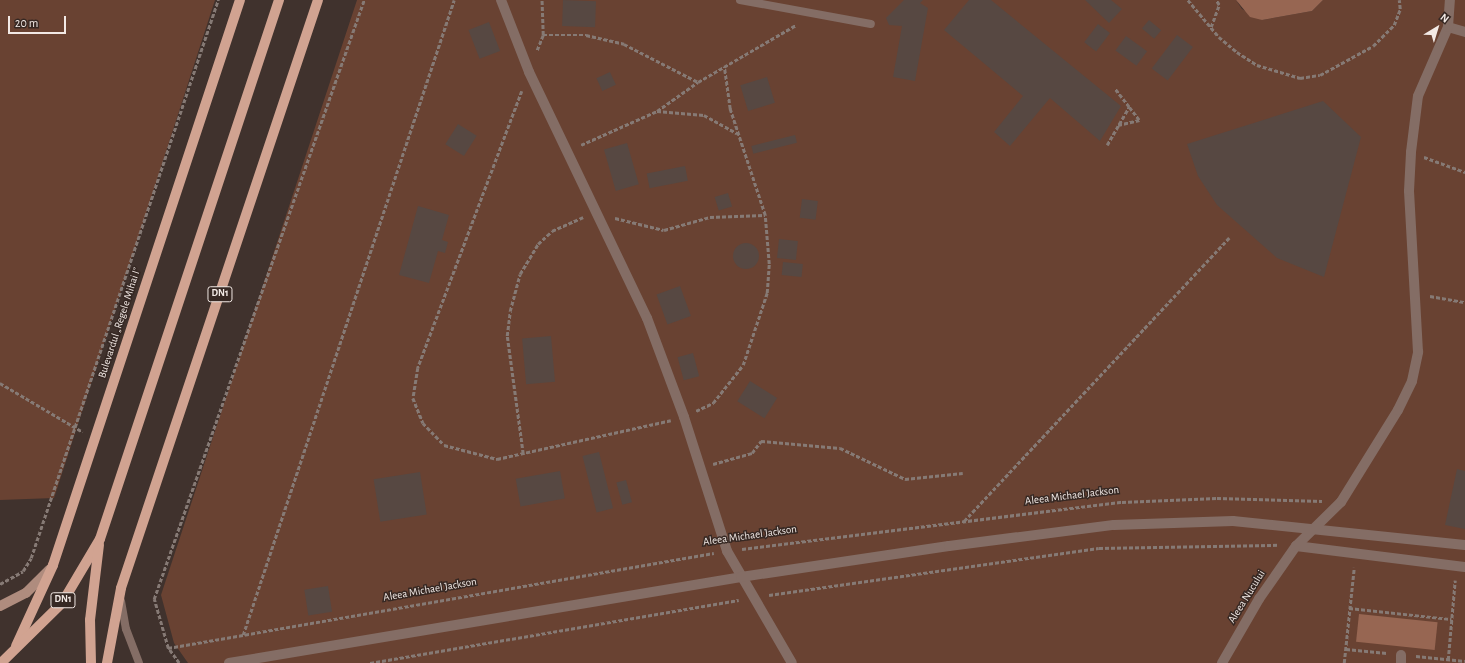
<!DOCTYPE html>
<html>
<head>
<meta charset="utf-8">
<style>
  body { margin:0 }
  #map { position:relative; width:1465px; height:663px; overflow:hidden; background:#40322d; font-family:"Alegreya Sans",sans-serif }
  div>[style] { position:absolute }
  .green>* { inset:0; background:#694232 }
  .water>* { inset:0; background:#976652; transform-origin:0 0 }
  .building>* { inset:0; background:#574842; transform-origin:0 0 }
  .round { border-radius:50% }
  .path>* { height:2.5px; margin-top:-1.25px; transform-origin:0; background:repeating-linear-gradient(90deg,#867a75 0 4px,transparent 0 6px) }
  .lane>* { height:8px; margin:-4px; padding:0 4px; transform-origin:4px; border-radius:4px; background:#846d65 }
  .street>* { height:10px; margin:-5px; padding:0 5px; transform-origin:5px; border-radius:5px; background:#846d65 }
  .secondary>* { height:10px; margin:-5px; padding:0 5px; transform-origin:5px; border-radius:5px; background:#af8c7e }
  .primary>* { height:10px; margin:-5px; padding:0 5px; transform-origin:5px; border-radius:5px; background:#d1a391 }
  span { translate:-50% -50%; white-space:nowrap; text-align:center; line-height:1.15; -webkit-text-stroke:3px #362823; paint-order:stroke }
  .shield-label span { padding:1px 3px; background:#362823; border:1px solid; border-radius:3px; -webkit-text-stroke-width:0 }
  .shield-label { font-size:10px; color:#f2e9e5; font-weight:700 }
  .street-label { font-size:11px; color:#f2e9e5 }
  .north { position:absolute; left:1417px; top:8px; width:40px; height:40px; -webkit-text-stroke:3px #362823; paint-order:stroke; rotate:38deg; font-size:11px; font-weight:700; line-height:16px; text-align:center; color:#f2e9e5 }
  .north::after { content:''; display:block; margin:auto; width:14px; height:18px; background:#f2e9e5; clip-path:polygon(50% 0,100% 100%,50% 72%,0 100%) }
  .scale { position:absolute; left:8px; top:16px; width:58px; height:18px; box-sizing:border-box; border:2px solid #f2e9e5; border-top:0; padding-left:5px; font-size:12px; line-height:14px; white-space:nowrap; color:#f2e9e5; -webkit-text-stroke:3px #362823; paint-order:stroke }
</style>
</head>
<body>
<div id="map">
  <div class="green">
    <div style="clip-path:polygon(0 0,215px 0,54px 498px,0 500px)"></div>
    <div style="clip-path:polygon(357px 0,1236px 0,1242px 9px,1262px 20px,1312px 11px,1323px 0,1465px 0,1465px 663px,188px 663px,174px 643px,161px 595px)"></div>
  </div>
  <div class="water">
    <div style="clip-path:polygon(1236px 0,1323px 0,1312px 11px,1262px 20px,1250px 17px)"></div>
    <div style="left:1359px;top:614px;width:79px;height:28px;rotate:6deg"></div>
  </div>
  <div class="building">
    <div style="left:563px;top:0;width:33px;height:26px;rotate:2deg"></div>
    <div style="clip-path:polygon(904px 0,923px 0,920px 3px,928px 8px,915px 81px,893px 77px,902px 26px,889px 25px,886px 18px)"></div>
    <div style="clip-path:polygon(969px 0,991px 0,1121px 106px,1100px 141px,1050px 98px,1010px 146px,994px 132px,1023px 96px,944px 30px)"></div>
    <div style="clip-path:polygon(1085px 0,1111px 0,1122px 9px,1109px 23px)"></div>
    <div style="left:1149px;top:20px;width:16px;height:11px;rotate:40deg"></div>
    <div style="left:489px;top:22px;width:31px;height:22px;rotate:69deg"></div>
    <div style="left:1098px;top:24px;width:15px;height:23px;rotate:37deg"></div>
    <div style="left:1177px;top:35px;width:20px;height:42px;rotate:37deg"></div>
    <div style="left:1126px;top:36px;width:26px;height:18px;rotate:36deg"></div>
    <div style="left:610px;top:72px;width:14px;height:15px;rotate:65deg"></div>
    <div style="left:767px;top:77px;width:27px;height:28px;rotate:73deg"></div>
    <div style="clip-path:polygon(1323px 101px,1361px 137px,1324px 277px,1277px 258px,1217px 205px,1198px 176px,1187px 144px)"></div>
    <div style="left:458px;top:124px;width:22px;height:24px;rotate:32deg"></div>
    <div style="left:795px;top:135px;width:8px;height:45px;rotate:76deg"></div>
    <div style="left:627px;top:143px;width:43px;height:24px;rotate:74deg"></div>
    <div style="left:685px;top:166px;width:15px;height:39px;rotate:79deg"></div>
    <div style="left:728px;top:193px;width:14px;height:14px;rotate:73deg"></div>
    <div style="left:802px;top:199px;width:16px;height:19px;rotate:7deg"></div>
    <div style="clip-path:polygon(418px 206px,449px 215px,442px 240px,448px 242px,445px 253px,438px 251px,429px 283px,399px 275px)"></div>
    <div style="left:779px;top:239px;width:19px;height:19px;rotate:6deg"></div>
    <div class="round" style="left:733px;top:243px;width:26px;height:26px"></div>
    <div style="left:783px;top:262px;width:20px;height:13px;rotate:6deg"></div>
    <div style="left:680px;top:286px;width:32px;height:25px;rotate:70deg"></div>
    <div style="left:551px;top:336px;width:46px;height:29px;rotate:85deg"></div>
    <div style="left:693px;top:353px;width:24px;height:16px;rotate:75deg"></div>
    <div style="left:750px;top:381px;width:32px;height:24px;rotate:32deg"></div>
    <div style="left:599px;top:452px;width:58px;height:17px;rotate:76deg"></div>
    <div style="clip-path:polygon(1457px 469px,1465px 471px,1465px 529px,1445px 525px)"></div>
    <div style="left:560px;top:471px;width:28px;height:45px;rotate:80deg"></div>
    <div style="left:420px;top:472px;width:43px;height:47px;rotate:81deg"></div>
    <div style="left:626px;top:480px;width:23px;height:10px;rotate:75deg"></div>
    <div style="left:328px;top:586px;width:26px;height:24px;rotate:81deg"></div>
  </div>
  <div class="path">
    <div style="left:1188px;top:0;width:48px;rotate:50deg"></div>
    <div style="left:1219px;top:37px;width:23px;rotate:40deg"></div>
    <div style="left:1237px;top:52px;width:24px;rotate:33deg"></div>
    <div style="left:1257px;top:65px;width:45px;rotate:16.8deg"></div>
    <div style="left:1300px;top:78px;width:20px;rotate:-9deg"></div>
    <div style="left:1320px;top:75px;width:60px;rotate:-28.7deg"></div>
    <div style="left:1373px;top:46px;width:30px;rotate:-45deg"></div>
    <div style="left:1394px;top:25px;width:17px;rotate:-69deg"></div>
    <div style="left:1400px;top:9px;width:9px;rotate:-96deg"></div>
    <div style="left:1211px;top:27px;width:23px;rotate:-70deg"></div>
    <div style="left:1219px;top:5px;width:6px;rotate:-121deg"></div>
    <div style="left:543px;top:35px;width:43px"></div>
    <div style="left:586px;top:35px;width:39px;rotate:13deg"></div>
    <div style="left:624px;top:44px;width:83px;rotate:27.2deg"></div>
    <div style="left:698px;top:82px;width:113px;rotate:-30.2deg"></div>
    <div style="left:537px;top:50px;width:16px;rotate:-68deg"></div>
    <div style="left:543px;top:35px;width:35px;rotate:-92deg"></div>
    <div style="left:522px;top:91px;width:296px;rotate:110.6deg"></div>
    <div style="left:418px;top:368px;width:30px;rotate:99deg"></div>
    <div style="left:413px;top:398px;width:27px;rotate:68deg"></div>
    <div style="left:423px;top:423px;width:30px;rotate:46deg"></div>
    <div style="left:444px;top:445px;width:55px;rotate:14.8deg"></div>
    <div style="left:497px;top:459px;width:178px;rotate:-12.6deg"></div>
    <div style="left:657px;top:111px;width:47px;rotate:4.9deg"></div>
    <div style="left:704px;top:115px;width:38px;rotate:29deg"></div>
    <div style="left:1118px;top:125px;width:22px;rotate:-13deg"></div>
    <div style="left:1139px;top:120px;width:16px;rotate:-128deg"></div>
    <div style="left:581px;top:145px;width:83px;rotate:-24.1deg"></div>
    <div style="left:657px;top:111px;width:50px;rotate:-35.3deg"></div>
    <div style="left:1107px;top:145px;width:44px;rotate:-59.9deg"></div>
    <div style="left:1129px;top:107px;width:23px;rotate:-128deg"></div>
    <div style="left:1424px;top:157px;width:44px;rotate:20.1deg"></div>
    <div style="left:615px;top:218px;width:50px;rotate:13.8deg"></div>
    <div style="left:664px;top:230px;width:48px;rotate:-15.8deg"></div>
    <div style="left:710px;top:217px;width:55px;rotate:-2.1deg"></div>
    <div style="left:1430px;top:296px;width:36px;rotate:10deg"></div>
    <div style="left:0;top:383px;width:96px;rotate:30.6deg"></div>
    <div style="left:696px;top:411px;width:19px;rotate:-25deg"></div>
    <div style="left:713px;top:403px;width:48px;rotate:-51.7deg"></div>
    <div style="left:743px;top:365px;width:76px;rotate:-71.6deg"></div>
    <div style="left:767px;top:293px;width:29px;rotate:-86deg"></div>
    <div style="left:769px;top:264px;width:49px;rotate:-94.7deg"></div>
    <div style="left:765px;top:215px;width:112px;rotate:-108.3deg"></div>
    <div style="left:730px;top:109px;width:43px;rotate:-97.9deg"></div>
    <div style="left:523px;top:454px;width:119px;rotate:-97.7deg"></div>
    <div style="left:507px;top:336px;width:25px;rotate:-83deg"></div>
    <div style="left:510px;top:311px;width:38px;rotate:-75deg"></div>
    <div style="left:520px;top:274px;width:35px;rotate:-59deg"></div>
    <div style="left:538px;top:244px;width:19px;rotate:-43deg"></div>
    <div style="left:552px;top:231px;width:34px;rotate:-24deg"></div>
    <div style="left:713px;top:464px;width:41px;rotate:-15.8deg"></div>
    <div style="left:752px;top:453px;width:15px;rotate:-53deg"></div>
    <div style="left:761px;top:441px;width:79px;rotate:5.1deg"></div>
    <div style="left:840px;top:448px;width:72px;rotate:25.5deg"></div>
    <div style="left:905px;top:479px;width:58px;rotate:-5.9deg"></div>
    <div style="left:964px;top:521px;width:388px;rotate:-46.9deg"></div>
    <div style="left:742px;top:549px;width:383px;rotate:-7.1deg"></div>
    <div style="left:1122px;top:502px;width:95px;rotate:-2.4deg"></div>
    <div style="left:1217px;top:498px;width:105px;rotate:1.6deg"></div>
    <div style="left:0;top:584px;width:26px;rotate:-29deg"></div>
    <div style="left:23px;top:571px;width:15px;rotate:-58deg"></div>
    <div style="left:31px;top:558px;width:589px;rotate:-71.47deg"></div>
    <div style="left:769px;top:595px;width:333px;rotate:-8.1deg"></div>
    <div style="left:1099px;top:548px;width:180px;rotate:-1deg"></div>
    <div style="left:1349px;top:608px;width:103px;rotate:6.2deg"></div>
    <div style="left:243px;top:635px;width:669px;rotate:-71.62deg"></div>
    <div style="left:168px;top:648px;width:554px;rotate:-9.87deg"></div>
    <div style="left:1346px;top:649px;width:41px;rotate:5.6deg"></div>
    <div style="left:1416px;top:656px;width:49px;rotate:5.8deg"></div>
    <div style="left:1448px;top:660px;width:80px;rotate:-85deg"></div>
    <div style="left:179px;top:663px;width:19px;rotate:-126deg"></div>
    <div style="left:168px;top:648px;width:51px;rotate:-105.9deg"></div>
    <div style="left:154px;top:599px;width:635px;rotate:-70.68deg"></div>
    <div style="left:370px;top:663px;width:374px;rotate:-9.7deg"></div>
    <div style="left:1344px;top:663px;width:96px;rotate:-84deg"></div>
  </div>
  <div class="lane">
    <div style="left:740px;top:0;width:133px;rotate:10.4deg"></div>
    <div style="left:121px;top:601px;width:28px;rotate:80deg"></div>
    <div style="left:126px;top:629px;width:36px;rotate:69deg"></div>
  </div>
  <div class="street">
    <div style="left:501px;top:0;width:77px;rotate:68.7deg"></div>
    <div style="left:529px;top:72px;width:273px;rotate:64.4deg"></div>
    <div style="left:647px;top:318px;width:106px;rotate:69.5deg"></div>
    <div style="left:684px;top:417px;width:141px;rotate:72.2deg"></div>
    <div style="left:727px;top:551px;width:129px;rotate:59.9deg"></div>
    <div style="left:1448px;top:27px;width:18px;rotate:16deg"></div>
    <div style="left:1296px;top:546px;width:170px;rotate:7.1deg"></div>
    <div style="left:229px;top:663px;width:519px;rotate:-9.53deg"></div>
    <div style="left:741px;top:577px;width:210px;rotate:-8.5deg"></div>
    <div style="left:949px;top:546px;width:166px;rotate:-7.3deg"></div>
    <div style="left:1114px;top:525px;width:119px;rotate:-1.9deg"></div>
    <div style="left:1233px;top:521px;width:233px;rotate:5.9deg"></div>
    <div style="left:1222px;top:663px;width:74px;rotate:-60deg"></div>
    <div style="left:1259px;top:599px;width:65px;rotate:-55.1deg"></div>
    <div style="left:1296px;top:546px;width:63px;rotate:-44.4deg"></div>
    <div style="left:1341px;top:502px;width:108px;rotate:-58.2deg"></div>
    <div style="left:1398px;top:410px;width:32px;rotate:-64deg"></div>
    <div style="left:1412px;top:381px;width:30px;rotate:-78deg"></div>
    <div style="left:1418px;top:352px;width:161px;rotate:-93.2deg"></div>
    <div style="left:1409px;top:191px;width:39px;rotate:-87deg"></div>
    <div style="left:1411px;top:152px;width:56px;rotate:-82.9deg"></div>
    <div style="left:1418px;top:96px;width:75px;rotate:-66.5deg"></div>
    <div style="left:1448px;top:27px;width:27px;rotate:-86deg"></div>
    <div style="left:1401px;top:663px;width:8px;rotate:-90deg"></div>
  </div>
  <div class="secondary">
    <div style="left:0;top:606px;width:29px;rotate:-27deg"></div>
    <div style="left:26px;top:593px;width:33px;rotate:-45deg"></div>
  </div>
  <div class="primary">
    <div style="left:16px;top:646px;width:89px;rotate:-65.4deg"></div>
    <div style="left:53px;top:565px;width:595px;rotate:-71.69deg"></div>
    <div style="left:1px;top:663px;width:86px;rotate:-44.5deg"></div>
    <div style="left:62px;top:603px;width:74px;rotate:-59.3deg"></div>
    <div style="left:100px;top:539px;width:568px;rotate:-71.63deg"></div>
    <div style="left:91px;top:663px;width:43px;rotate:-91.3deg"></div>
    <div style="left:90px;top:620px;width:76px;rotate:-83.2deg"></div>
    <div style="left:107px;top:663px;width:76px;rotate:-79.4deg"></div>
    <div style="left:121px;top:588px;width:620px;rotate:-71.48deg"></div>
  </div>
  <div class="shield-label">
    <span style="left:220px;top:294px">DN1</span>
    <span style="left:63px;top:600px">DN1</span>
  </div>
  <div class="street-label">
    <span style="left:120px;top:323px;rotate:-72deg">Bulevardul „Regele Mihai I”</span>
    <span style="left:1072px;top:496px;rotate:-7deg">Aleea Michael Jackson</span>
    <span style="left:750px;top:536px;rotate:-8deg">Aleea Michael Jackson</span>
    <span style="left:430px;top:590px;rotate:-10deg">Aleea Michael Jackson</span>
    <span style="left:1247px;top:597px;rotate:-58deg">Aleea Nucului</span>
  </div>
  <div class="north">N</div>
  <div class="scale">20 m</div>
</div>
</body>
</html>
